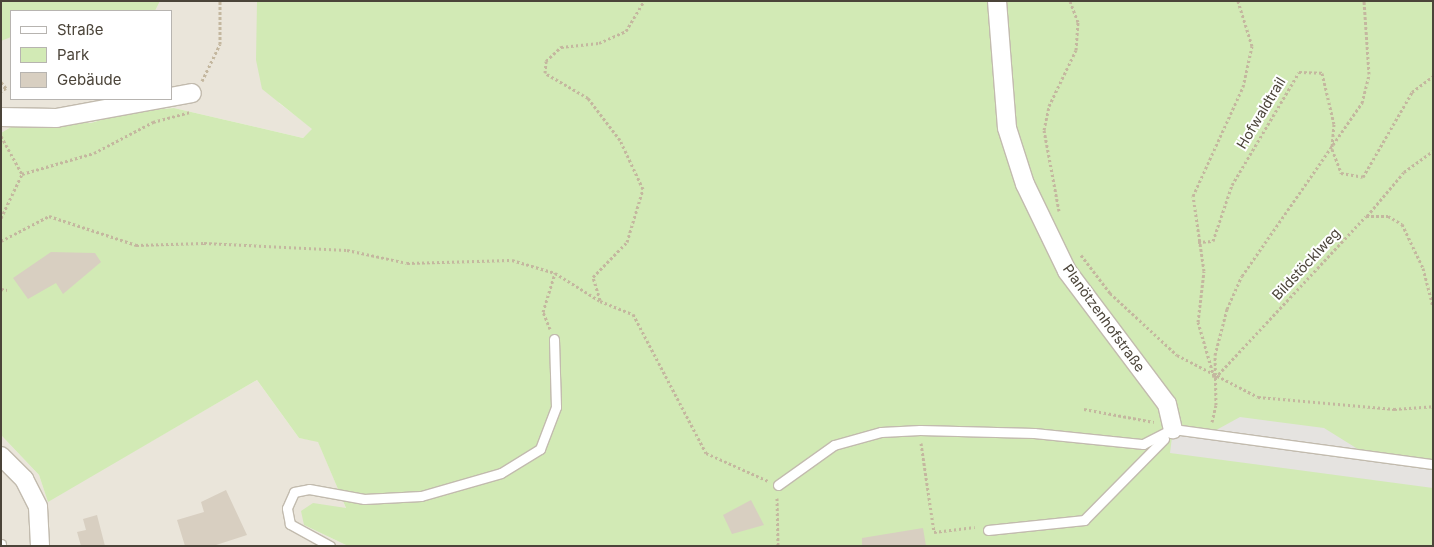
<!DOCTYPE html>
<html>
<head>
<meta charset="utf-8">
<style>
  body { margin:0 }
  #map { position:relative; width:1434px; height:547px; overflow:hidden; background:#f6f3ec; font-family:Inter,sans-serif }
  div>[style] { position:absolute }
  .residential>* { inset:0; background:#eae5da }
  .green>* { inset:0; background:#d2eab5 }
  .parking>* { inset:0; background:#e5e3e0 }
  .building>* { inset:0; background:#d8cfc1 }
  .path>* { height:3px; margin-top:-1.5px; transform-origin:0; background:repeating-linear-gradient(90deg,#c4b79f 0 2.5px,transparent 0 5px) }
  .roads { filter:drop-shadow(1px 0 #c2bbae) drop-shadow(-1px 0 #c2bbae) drop-shadow(0 1px #c2bbae) drop-shadow(0 -1px #c2bbae) }
  .service>* { height:9px; margin:-4.5px; padding:0 4.5px; transform-origin:4.5px; border-radius:4.5px; background:#fff }
  .minor>* { height:18px; margin:-9px; padding:0 9px; transform-origin:9px; border-radius:9px; background:#fff }
  span { translate:-50% -50%; white-space:nowrap; text-align:center; line-height:1.15; -webkit-text-stroke:4px #fff; paint-order:stroke }
  .street-label { font-size:14px; color:#4b4439 }
  .frame { position:absolute; inset:0; border:2px solid #4b4439; pointer-events:none }
  .legend { position:absolute; left:10px; top:10px; width:162px; height:90px; box-sizing:border-box; background:#fff; border:1px solid #b7b4b0; margin:0; padding:6px 9px; list-style:none; font-size:15px; color:#4b4439 }
  .legend li { display:flex; align-items:center; gap:10px; height:25px }
  .legend b { width:25px; border:1px solid #b7b4b0 }
</style>
</head>
<body>
<div id="map">
  <div class="residential">
    <div style="clip-path:polygon(160px 1px,257px 1px,279px 103px,313px 129px,303px 138px,174px 108px,127px 112px,91px 123px,19px 122px,1px 133px,1px 41px,10px 36px,11px 99px,171px 99px,171px 11px,155px 11px)"></div>
    <div style="clip-path:polygon(257px 380px,299px 438px,318px 441px,346px 508px,304px 525px,348px 546px,1px 546px,1px 435px,39px 475px,48px 501px)"></div>
  </div>
  <div class="green">
    <div style="clip-path:polygon(1px 1px,160px 1px,155px 11px,11px 11px,11px 37px,1px 41px)"></div>
    <div style="clip-path:polygon(257px 1px,1433px 1px,1433px 546px,348px 546px,304px 525px,301px 511px,313px 503px,346px 508px,318px 442px,299px 438px,257px 380px,48px 502px,39px 475px,1px 435px,1px 133px,19px 122px,91px 123px,127px 112px,174px 108px,303px 138px,312px 129px,262px 89px,256px 60px)"></div>
  </div>
  <div class="parking">
    <div style="clip-path:polygon(1240px 417px,1324px 428px,1369px 456px,1433px 464px,1433px 488px,1170px 453px,1173px 429px,1209px 434px)"></div>
  </div>
  <div class="building">
    <div style="clip-path:polygon(51px 252px,95px 253px,101px 262px,63px 294px,56px 283px,28px 299px,13px 278px)"></div>
    <div style="clip-path:polygon(226px 490px,247px 535px,213px 546px,185px 546px,177px 520px,204px 512px,201px 502px)"></div>
    <div style="clip-path:polygon(751px 500px,764px 525px,732px 534px,723px 515px)"></div>
    <div style="clip-path:polygon(97px 515px,105px 546px,81px 546px,77px 532px,86px 530px,83px 519px)"></div>
    <div style="clip-path:polygon(923px 528px,926px 546px,862px 546px,862px 538px)"></div>
  </div>
  <div class="path">
    <div style="left:202px;top:81px;width:41px;rotate:-64.1deg"></div>
    <div style="left:220px;top:44px;width:43px;rotate:-90deg"></div>
    <div style="left:1px;top:82px;width:8px;rotate:50deg"></div>
    <div style="left:6px;top:88px;width:6px;rotate:149deg"></div>
    <div style="left:1px;top:136px;width:43px;rotate:61.1deg"></div>
    <div style="left:1059px;top:211px;width:82px;rotate:-100.5deg"></div>
    <div style="left:1044px;top:130px;width:25px;rotate:-78deg"></div>
    <div style="left:1049px;top:106px;width:62px;rotate:-64.3deg"></div>
    <div style="left:1076px;top:50px;width:28px;rotate:-86deg"></div>
    <div style="left:1078px;top:22px;width:22px;rotate:-111deg"></div>
    <div style="left:1367px;top:216px;width:57px;rotate:-49.9deg"></div>
    <div style="left:1404px;top:172px;width:36px;rotate:-36deg"></div>
    <div style="left:1px;top:218px;width:49px;rotate:-64.5deg"></div>
    <div style="left:22px;top:174px;width:75px;rotate:-16.3deg"></div>
    <div style="left:94px;top:153px;width:67px;rotate:-27.7deg"></div>
    <div style="left:153px;top:122px;width:39px;rotate:-15deg"></div>
    <div style="left:1px;top:241px;width:54px;rotate:-27.5deg"></div>
    <div style="left:49px;top:216px;width:92px;rotate:18.4deg"></div>
    <div style="left:136px;top:245px;width:68px;rotate:-1.7deg"></div>
    <div style="left:204px;top:243px;width:143px;rotate:2.8deg"></div>
    <div style="left:347px;top:250px;width:61px;rotate:12.2deg"></div>
    <div style="left:407px;top:263px;width:105px;rotate:-1.6deg"></div>
    <div style="left:512px;top:260px;width:45px;rotate:16.8deg"></div>
    <div style="left:555px;top:273px;width:53px;rotate:31.9deg"></div>
    <div style="left:600px;top:301px;width:35px;rotate:22deg"></div>
    <div style="left:633px;top:314px;width:157px;rotate:62.3deg"></div>
    <div style="left:706px;top:453px;width:68px;rotate:24.3deg"></div>
    <div style="left:1198px;top:242px;width:15px;rotate:-4deg"></div>
    <div style="left:1213px;top:241px;width:59px;rotate:-71.3deg"></div>
    <div style="left:1232px;top:185px;width:131px;rotate:-59.3deg"></div>
    <div style="left:1299px;top:72px;width:23px;rotate:2deg"></div>
    <div style="left:1322px;top:73px;width:52px;rotate:76.8deg"></div>
    <div style="left:1334px;top:124px;width:25px;rotate:95deg"></div>
    <div style="left:1332px;top:149px;width:26px;rotate:69deg"></div>
    <div style="left:1341px;top:173px;width:22px;rotate:10deg"></div>
    <div style="left:1363px;top:177px;width:98px;rotate:-60deg"></div>
    <div style="left:1412px;top:92px;width:26px;rotate:-37deg"></div>
    <div style="left:1081px;top:255px;width:48px;rotate:52.7deg"></div>
    <div style="left:1110px;top:293px;width:91px;rotate:42.8deg"></div>
    <div style="left:1177px;top:355px;width:91px;rotate:27.4deg"></div>
    <div style="left:1258px;top:397px;width:137px;rotate:5deg"></div>
    <div style="left:1394px;top:409px;width:39px;rotate:-4deg"></div>
    <div style="left:1px;top:289px;width:6px;rotate:9deg"></div>
    <div style="left:600px;top:300px;width:24px;rotate:-107deg"></div>
    <div style="left:593px;top:277px;width:49px;rotate:-45.8deg"></div>
    <div style="left:627px;top:242px;width:55px;rotate:-73.2deg"></div>
    <div style="left:643px;top:189px;width:54px;rotate:-115.1deg"></div>
    <div style="left:620px;top:140px;width:53px;rotate:-127.3deg"></div>
    <div style="left:588px;top:98px;width:50px;rotate:-149.8deg"></div>
    <div style="left:545px;top:73px;width:12px;rotate:-85deg"></div>
    <div style="left:546px;top:61px;width:21px;rotate:-43deg"></div>
    <div style="left:561px;top:47px;width:38px;rotate:-6deg"></div>
    <div style="left:599px;top:43px;width:30px;rotate:-24deg"></div>
    <div style="left:626px;top:31px;width:35px;rotate:-59deg"></div>
    <div style="left:550px;top:329px;width:18px;rotate:-112deg"></div>
    <div style="left:543px;top:312px;width:41px;rotate:-72.9deg"></div>
    <div style="left:1214px;top:377px;width:57px;rotate:-106.2deg"></div>
    <div style="left:1198px;top:322px;width:51px;rotate:-83.3deg"></div>
    <div style="left:1204px;top:271px;width:76px;rotate:-98.3deg"></div>
    <div style="left:1193px;top:196px;width:120px;rotate:-65.4deg"></div>
    <div style="left:1243px;top:87px;width:42px;rotate:-77.6deg"></div>
    <div style="left:1252px;top:46px;width:47px;rotate:-107.3deg"></div>
    <div style="left:1215px;top:378px;width:221px;rotate:-47deg"></div>
    <div style="left:1366px;top:216px;width:22px"></div>
    <div style="left:1388px;top:216px;width:16px;rotate:30deg"></div>
    <div style="left:1402px;top:224px;width:49px;rotate:64.5deg"></div>
    <div style="left:1423px;top:268px;width:40px;rotate:75.6deg"></div>
    <div style="left:1084px;top:409px;width:71px;rotate:10.5deg"></div>
    <div style="left:1212px;top:422px;width:17px;rotate:-77deg"></div>
    <div style="left:1216px;top:405px;width:50px;rotate:-91.1deg"></div>
    <div style="left:1215px;top:355px;width:48px;rotate:-75.4deg"></div>
    <div style="left:1227px;top:309px;width:36px;rotate:-66deg"></div>
    <div style="left:1242px;top:276px;width:211px;rotate:-55.3deg"></div>
    <div style="left:1362px;top:103px;width:30px;rotate:-76deg"></div>
    <div style="left:1369px;top:74px;width:73px;rotate:-93.9deg"></div>
    <div style="left:921px;top:443px;width:90px;rotate:81.7deg"></div>
    <div style="left:934px;top:532px;width:41px;rotate:-7deg"></div>
    <div style="left:777px;top:498px;width:48px;rotate:88.8deg"></div>
  </div>
  <div class="roads">
    <div class="service">
      <div style="left:778px;top:485px;width:69px;rotate:-35.5deg"></div>
      <div style="left:834px;top:445px;width:49px;rotate:-15.5deg"></div>
      <div style="left:881px;top:432px;width:39px;rotate:-3deg"></div>
      <div style="left:920px;top:430px;width:114px;rotate:1.5deg"></div>
      <div style="left:1034px;top:433px;width:110px;rotate:5.8deg"></div>
      <div style="left:1143px;top:444px;width:34px;rotate:-27deg"></div>
      <div style="left:1173px;top:429px;width:262px;rotate:7.7deg"></div>
      <div style="left:988px;top:530px;width:97px;rotate:-5.9deg"></div>
      <div style="left:1084px;top:520px;width:114px;rotate:-45.4deg"></div>
      <div style="left:1px;top:544px;width:2px;rotate:90deg"></div>
      <div style="left:330px;top:546px;width:46px;rotate:-151.2deg"></div>
      <div style="left:290px;top:524px;width:16px;rotate:-101deg"></div>
      <div style="left:287px;top:508px;width:17px;rotate:-66deg"></div>
      <div style="left:294px;top:492px;width:15px;rotate:-11deg"></div>
      <div style="left:309px;top:489px;width:56px;rotate:10.3deg"></div>
      <div style="left:364px;top:499px;width:57px;rotate:-3deg"></div>
      <div style="left:421px;top:496px;width:83px;rotate:-16deg"></div>
      <div style="left:501px;top:473px;width:46px;rotate:-31.6deg"></div>
      <div style="left:540px;top:449px;width:45px;rotate:-69.1deg"></div>
      <div style="left:556px;top:407px;width:68px;rotate:-91.7deg"></div>
    </div>
    <div class="minor">
      <div style="left:997px;top:1px;width:127px;rotate:85.5deg"></div>
      <div style="left:1007px;top:128px;width:59px;rotate:72.2deg"></div>
      <div style="left:1025px;top:184px;width:97px;rotate:64.2deg"></div>
      <div style="left:1067px;top:271px;width:166px;rotate:53.1deg"></div>
      <div style="left:1167px;top:404px;width:26px;rotate:77deg"></div>
      <div style="left:1px;top:117px;width:55px;rotate:1deg"></div>
      <div style="left:56px;top:118px;width:138px;rotate:-10.4deg"></div>
      <div style="left:1px;top:456px;width:33px;rotate:45deg"></div>
      <div style="left:24px;top:479px;width:31px;rotate:63deg"></div>
      <div style="left:38px;top:507px;width:39px;rotate:87deg"></div>
    </div>
  </div>
  <div class="street-label">
    <span style="left:1261px;top:113px;rotate:-59deg">Hofwaldtrail</span>
    <span style="left:1306px;top:264px;rotate:-47deg">Bildstöcklweg</span>
    <span style="left:1104px;top:318px;rotate:54deg">Planötzenhofstraße</span>
  </div>
  <div class="frame"></div>
  <ul class="legend">
  <li><b style="height:6px;background:#fff"></b>Straße</li>
  <li><b style="height:14px;background:#d2eab5"></b>Park</li>
  <li><b style="height:14px;background:#d8cfc1"></b>Gebäude</li>
  </ul>
</div>
</body>
</html>
